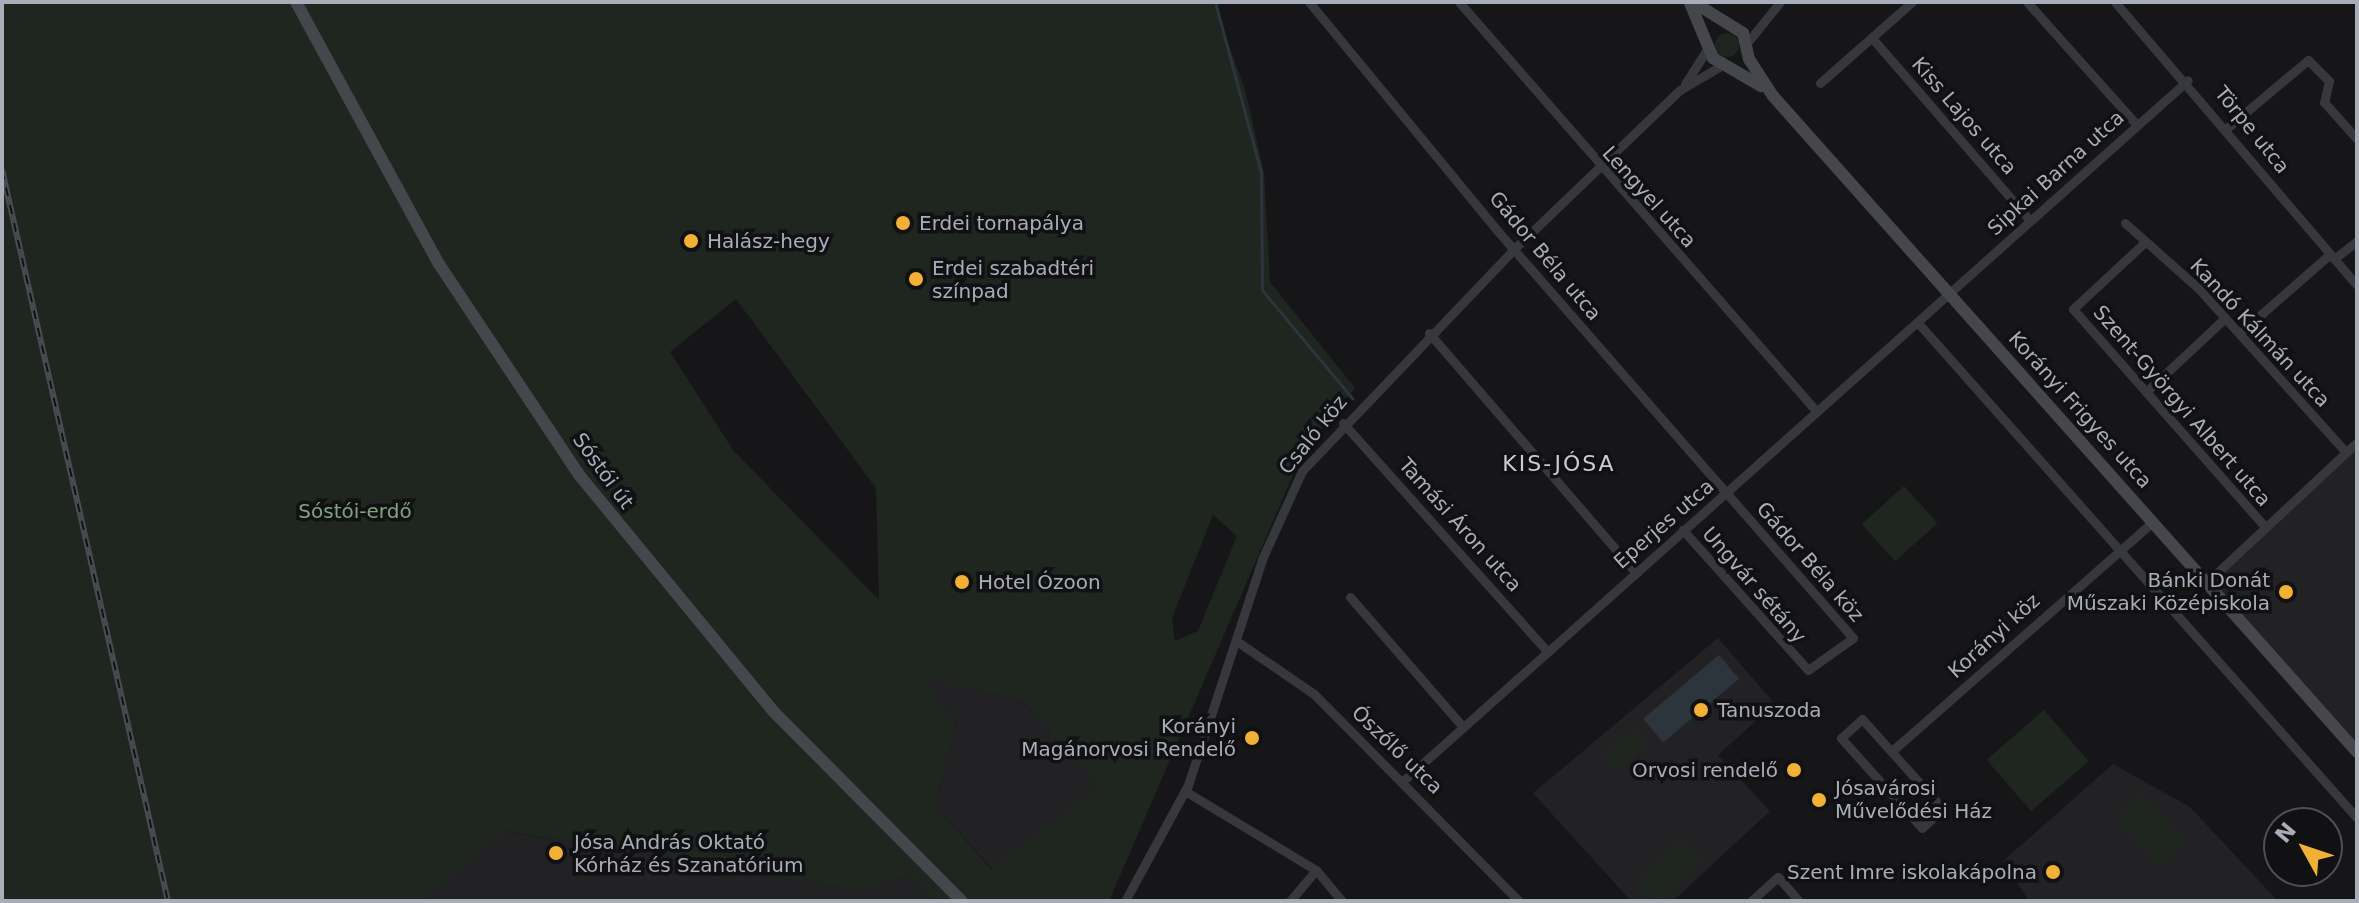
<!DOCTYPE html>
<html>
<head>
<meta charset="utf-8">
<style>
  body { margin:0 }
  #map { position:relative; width:2359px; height:903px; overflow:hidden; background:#161618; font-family:"DejaVu Sans",sans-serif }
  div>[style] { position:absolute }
  .built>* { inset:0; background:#222225 }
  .green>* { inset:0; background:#1e261f; transform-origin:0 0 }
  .round { border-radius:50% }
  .water>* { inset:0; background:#2c353c; transform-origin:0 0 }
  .stream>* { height:3px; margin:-1.5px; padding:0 1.5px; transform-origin:1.5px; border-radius:1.5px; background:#2c353c }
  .street>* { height:9px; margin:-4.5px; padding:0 4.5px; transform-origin:4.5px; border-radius:4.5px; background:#37383d }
  .secondary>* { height:12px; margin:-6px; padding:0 6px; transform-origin:6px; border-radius:6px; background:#45474d }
  .rail>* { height:6px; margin-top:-3px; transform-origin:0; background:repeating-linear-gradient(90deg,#111113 0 9px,#4a4c52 0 18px); box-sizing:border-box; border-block:2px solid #4a4c52 }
  .dots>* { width:22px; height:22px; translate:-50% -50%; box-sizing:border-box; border:4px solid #111113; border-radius:50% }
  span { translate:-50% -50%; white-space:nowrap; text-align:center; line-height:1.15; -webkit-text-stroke:7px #111113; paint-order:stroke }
  .street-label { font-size:20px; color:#a8adb8 }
  .poi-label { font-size:20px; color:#a8adb8 }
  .left { translate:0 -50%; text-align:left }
  .right { translate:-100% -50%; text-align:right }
  .park-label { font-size:20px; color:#7fa381 }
  .neighbourhood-label { font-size:22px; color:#c9ccd4; letter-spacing:2px }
  .frame { position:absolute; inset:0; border:4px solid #a8adb8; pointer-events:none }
  .north { position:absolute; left:2263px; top:807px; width:80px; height:80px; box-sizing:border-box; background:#111113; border:2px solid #4d4f55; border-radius:50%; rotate:310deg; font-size:22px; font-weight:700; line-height:32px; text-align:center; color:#a8adb8 }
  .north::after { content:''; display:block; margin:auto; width:28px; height:36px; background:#f2b134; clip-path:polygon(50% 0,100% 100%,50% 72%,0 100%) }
</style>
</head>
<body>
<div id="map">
  <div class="built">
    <div style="clip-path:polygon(2357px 442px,2357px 752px,2206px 583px)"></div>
    <div style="clip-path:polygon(1718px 638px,1775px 704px,1718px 755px,1770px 811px,1673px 901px,1631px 901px,1533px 793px)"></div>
    <div style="clip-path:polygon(916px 676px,1022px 701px,1099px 786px,992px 869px,935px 805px,957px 721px)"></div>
    <div style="clip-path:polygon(2113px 764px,2190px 807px,2278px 901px,2029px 901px,2003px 861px)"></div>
    <div style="clip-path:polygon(504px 831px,865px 892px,908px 874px,936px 901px,424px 901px)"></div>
  </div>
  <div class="green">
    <div style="clip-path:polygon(evenodd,2px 2px,1213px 2px,1245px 89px,1264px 173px,1270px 282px,1355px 388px,1305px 447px,1109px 901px,936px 901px,908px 874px,865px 892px,505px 831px,424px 901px,2px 901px,2px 2px,736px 299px,876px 488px,879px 600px,733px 450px,670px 352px,736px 299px,2px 2px,1213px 515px,1237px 536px,1198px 631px,1175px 641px,1172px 618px,1213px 515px,2px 2px,918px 677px,1022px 701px,1099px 786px,991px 869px,935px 805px,957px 721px,918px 677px)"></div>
    <div class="round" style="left:1715px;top:33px;width:24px;height:24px"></div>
    <div style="left:1904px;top:486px;width:50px;height:57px;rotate:48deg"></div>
    <div style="left:2044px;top:710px;width:68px;height:76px;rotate:49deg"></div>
    <div style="left:1634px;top:729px;width:22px;height:41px;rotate:51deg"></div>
    <div style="left:2144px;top:794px;width:65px;height:36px;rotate:49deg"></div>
    <div style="left:1680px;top:838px;width:32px;height:62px;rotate:46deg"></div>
  </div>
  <div class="water">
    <div style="left:1719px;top:655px;width:31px;height:99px;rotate:50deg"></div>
  </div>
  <div class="stream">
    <div style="left:1215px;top:2px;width:177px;rotate:74.9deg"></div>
    <div style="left:1261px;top:173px;width:117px;rotate:89.5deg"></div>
    <div style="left:1262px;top:290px;width:141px;rotate:50.2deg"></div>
  </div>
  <div class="street">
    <div style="left:1309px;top:2px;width:293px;rotate:50.5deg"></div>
    <div style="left:1495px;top:228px;width:544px;rotate:48.87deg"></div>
    <div style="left:1853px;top:638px;width:55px;rotate:144.6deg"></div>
    <div style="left:1808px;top:670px;width:188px;rotate:-131.8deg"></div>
    <div style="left:1459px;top:2px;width:544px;rotate:48.87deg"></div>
    <div style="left:2027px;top:2px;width:164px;rotate:48.2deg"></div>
    <div style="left:2115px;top:2px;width:372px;rotate:49.5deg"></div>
    <div style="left:1872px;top:38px;width:240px;rotate:49.1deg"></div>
    <div style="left:1747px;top:43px;width:53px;rotate:-51.2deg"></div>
    <div style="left:1820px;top:83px;width:123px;rotate:-41.4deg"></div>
    <div style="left:1685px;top:84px;width:43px;rotate:-57.4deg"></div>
    <div style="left:2227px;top:128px;width:106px;rotate:-40deg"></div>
    <div style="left:2308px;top:60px;width:30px;rotate:45deg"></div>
    <div style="left:2329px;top:81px;width:22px;rotate:103deg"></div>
    <div style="left:2324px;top:102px;width:50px;rotate:48.3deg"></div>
    <div style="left:2125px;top:223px;width:99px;rotate:41.7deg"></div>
    <div style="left:2199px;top:289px;width:219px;rotate:48deg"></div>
    <div style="left:2144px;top:243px;width:97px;rotate:137.1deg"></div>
    <div style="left:2073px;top:309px;width:289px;rotate:48.6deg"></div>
    <div style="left:2334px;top:259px;width:29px;rotate:-38deg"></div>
    <div style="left:1919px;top:324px;width:660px;rotate:48.44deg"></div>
    <div style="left:2241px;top:332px;width:118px;rotate:-41.2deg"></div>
    <div style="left:1429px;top:333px;width:317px;rotate:49.2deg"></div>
    <div style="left:2147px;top:391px;width:107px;rotate:-43.1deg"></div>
    <div style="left:1343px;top:423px;width:307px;rotate:48.2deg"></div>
    <div style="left:2206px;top:583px;width:207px;rotate:-43deg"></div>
    <div style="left:1350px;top:597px;width:172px;rotate:49deg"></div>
    <div style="left:1238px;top:642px;width:92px;rotate:34.4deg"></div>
    <div style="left:1314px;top:694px;width:291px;rotate:45.3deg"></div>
    <div style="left:1862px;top:719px;width:121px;rotate:48deg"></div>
    <div style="left:1943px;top:809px;width:28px;rotate:138deg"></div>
    <div style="left:1922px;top:828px;width:121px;rotate:-132deg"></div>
    <div style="left:1841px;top:738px;width:28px;rotate:-42deg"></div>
    <div style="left:1892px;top:751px;width:347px;rotate:-41.3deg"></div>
    <div style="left:1403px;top:781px;width:1052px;rotate:-41.76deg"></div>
    <div style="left:1185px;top:791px;width:153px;rotate:31.1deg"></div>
    <div style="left:1316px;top:870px;width:40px;rotate:50deg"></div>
    <div style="left:1125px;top:901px;width:132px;rotate:-61.5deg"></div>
    <div style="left:1188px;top:785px;width:240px;rotate:-71.8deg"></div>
    <div style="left:1263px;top:557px;width:94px;rotate:-65.6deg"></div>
    <div style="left:1302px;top:471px;width:306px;rotate:-46.3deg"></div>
    <div style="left:1513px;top:250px;width:231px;rotate:-43.8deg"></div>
    <div style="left:1680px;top:90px;width:51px;rotate:-30.6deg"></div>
    <div style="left:1290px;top:901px;width:40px;rotate:-50deg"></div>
    <div style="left:1751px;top:901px;width:36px;rotate:-42deg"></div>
    <div style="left:1778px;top:877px;width:32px;rotate:49deg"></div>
  </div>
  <div class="secondary">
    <div style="left:296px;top:2px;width:298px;rotate:61.4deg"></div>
    <div style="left:439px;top:264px;width:255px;rotate:56.4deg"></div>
    <div style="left:580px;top:476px;width:304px;rotate:50.6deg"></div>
    <div style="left:773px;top:711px;width:268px;rotate:45.2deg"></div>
    <div style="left:1693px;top:2px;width:59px;rotate:31.8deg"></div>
    <div style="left:1743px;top:33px;width:27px;rotate:77deg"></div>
    <div style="left:1749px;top:59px;width:44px;rotate:57deg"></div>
    <div style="left:1773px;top:96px;width:878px;rotate:48.32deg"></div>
    <div style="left:1690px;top:3px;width:60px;rotate:67.3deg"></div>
    <div style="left:1713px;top:58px;width:56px;rotate:30.3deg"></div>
  </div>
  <div class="rail">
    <div style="left:2px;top:170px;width:750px;rotate:77.21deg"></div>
  </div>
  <div class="dots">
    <div style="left:903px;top:223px;background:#f2b134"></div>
    <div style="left:691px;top:241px;background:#f2b134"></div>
    <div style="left:916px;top:279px;background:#f2b134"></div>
    <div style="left:962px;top:582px;background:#f2b134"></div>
    <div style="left:2286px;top:592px;background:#f2b134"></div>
    <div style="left:1701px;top:710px;background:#f2b134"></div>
    <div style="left:1252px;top:738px;background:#f2b134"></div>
    <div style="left:1794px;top:770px;background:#f2b134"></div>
    <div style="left:1819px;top:800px;background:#f2b134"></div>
    <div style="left:556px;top:853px;background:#f2b134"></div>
    <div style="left:2053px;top:872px;background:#f2b134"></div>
  </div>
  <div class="street-label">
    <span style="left:1964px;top:116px;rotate:49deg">Kiss Lajos utca</span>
    <span style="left:2252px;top:130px;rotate:51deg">Törpe utca</span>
    <span style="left:2056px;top:173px;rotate:-42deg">Sipkai Barna utca</span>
    <span style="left:1649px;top:197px;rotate:48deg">Lengyel utca</span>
    <span style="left:1545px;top:256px;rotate:50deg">Gádor Béla utca</span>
    <span style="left:2260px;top:333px;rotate:47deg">Kandó Kálmán utca</span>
    <span style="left:2182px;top:406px;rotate:49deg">Szent-Györgyi Albert utca</span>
    <span style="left:2080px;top:410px;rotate:48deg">Korányi Frigyes utca</span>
    <span style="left:1313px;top:435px;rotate:-51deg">Csaló köz</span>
    <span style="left:603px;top:471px;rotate:54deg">Sóstói út</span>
    <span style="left:1664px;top:524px;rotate:-41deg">Eperjes utca</span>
    <span style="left:1460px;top:525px;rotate:48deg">Tamási Áron utca</span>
    <span style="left:1810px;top:562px;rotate:49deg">Gádor Béla köz</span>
    <span style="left:1754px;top:585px;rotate:49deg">Ungvár sétány</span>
    <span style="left:1994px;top:636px;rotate:-42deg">Korányi köz</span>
    <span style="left:1397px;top:750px;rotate:44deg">Ószőlő utca</span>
  </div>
  <div class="poi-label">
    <span class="left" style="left:919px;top:223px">Erdei tornapálya</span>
    <span class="left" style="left:707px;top:241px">Halász-hegy</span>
    <span class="left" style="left:932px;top:280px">Erdei szabadtéri<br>színpad</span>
    <span class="right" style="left:2270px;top:592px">Bánki Donát<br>Műszaki Középiskola</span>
    <span class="left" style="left:978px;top:582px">Hotel Ózoon</span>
    <span class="left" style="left:1717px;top:710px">Tanuszoda</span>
    <span class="right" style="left:1236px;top:738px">Korányi<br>Magánorvosi Rendelő</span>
    <span class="right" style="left:1778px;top:770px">Orvosi rendelő</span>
    <span class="left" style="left:1835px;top:800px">Jósavárosi<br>Művelődési Ház</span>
    <span class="left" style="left:574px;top:854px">Jósa András Oktató<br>Kórház és Szanatórium</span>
    <span class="right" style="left:2037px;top:872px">Szent Imre iskolakápolna</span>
  </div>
  <div class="park-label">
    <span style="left:355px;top:511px">Sóstói-erdő</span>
  </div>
  <div class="neighbourhood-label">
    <span style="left:1559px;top:464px">KIS-JÓSA</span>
  </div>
  <div class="frame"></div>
  <div class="north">N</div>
</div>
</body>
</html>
